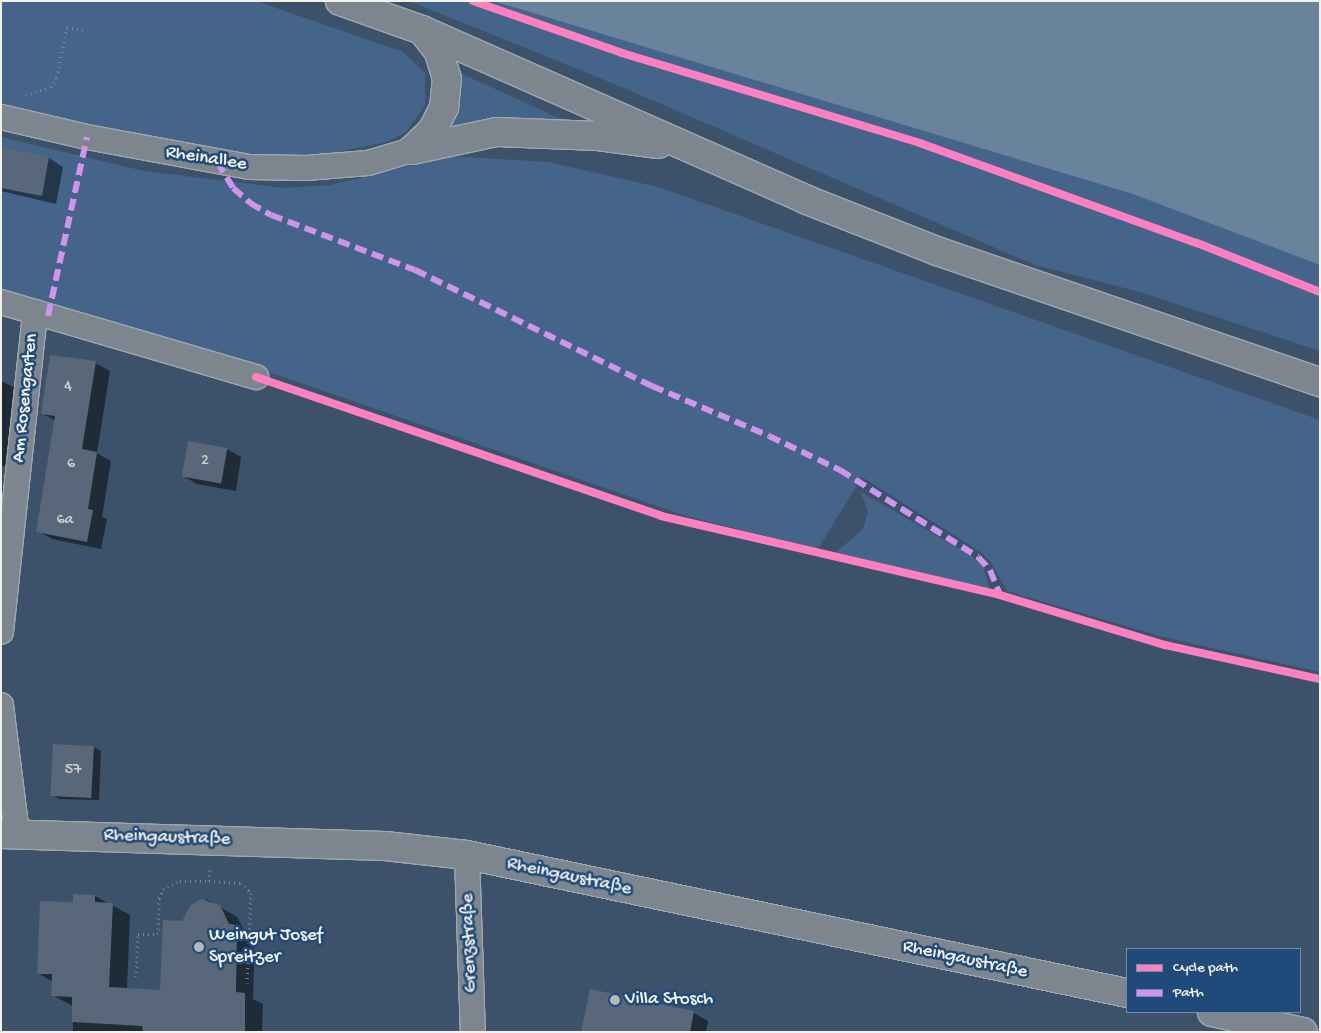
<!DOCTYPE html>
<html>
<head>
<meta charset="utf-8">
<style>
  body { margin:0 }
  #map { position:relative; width:1321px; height:1033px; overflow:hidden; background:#3c526a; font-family:"Gochi Hand",sans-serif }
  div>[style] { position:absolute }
  .green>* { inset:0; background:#446589 }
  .water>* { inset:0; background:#6a839d }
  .shadow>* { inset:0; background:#0007 }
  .building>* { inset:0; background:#586779; transform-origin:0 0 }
  .path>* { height:3px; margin-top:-1.5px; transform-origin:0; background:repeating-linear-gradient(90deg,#79848f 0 1px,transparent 0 5px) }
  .roads { filter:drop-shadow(1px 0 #9fa8b2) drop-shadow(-1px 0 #9fa8b2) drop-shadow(0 1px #9fa8b2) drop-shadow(0 -1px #9fa8b2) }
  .street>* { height:24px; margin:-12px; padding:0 12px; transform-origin:12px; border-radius:12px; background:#7d868e }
  .secondary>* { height:28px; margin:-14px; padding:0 14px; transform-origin:14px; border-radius:14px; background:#7d868e }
  .primary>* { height:28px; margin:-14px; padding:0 14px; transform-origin:14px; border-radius:14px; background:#7d868e }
  .quiet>* { height:6px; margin-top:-3px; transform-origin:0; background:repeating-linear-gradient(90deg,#d193ec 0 12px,transparent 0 18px) }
  .cycleway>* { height:8px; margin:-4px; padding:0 4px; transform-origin:4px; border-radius:4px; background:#ff80c0 }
  .dots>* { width:14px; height:14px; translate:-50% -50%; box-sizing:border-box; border:2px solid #1f4a7a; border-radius:50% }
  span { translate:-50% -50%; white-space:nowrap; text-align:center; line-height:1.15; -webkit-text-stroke:5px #1f4a7a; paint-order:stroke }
  .number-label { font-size:16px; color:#cdcecc }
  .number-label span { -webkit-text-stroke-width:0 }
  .street-label { font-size:19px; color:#f4f1e8 }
  .poi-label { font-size:19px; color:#f4f1e8 }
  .left { translate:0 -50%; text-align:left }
  .frame { position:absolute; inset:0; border:2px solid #f4f1e8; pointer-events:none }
  .legend { position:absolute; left:1126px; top:948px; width:175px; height:65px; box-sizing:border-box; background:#1f4a7a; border:1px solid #748da6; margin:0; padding:6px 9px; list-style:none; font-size:15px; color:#f4f1e8 }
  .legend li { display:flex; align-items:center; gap:10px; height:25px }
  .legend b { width:25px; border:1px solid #748da6 }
</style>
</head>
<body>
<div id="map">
  <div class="green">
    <div style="clip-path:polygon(1px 1px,256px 1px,403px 52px,425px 73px,425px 106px,406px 132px,387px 142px,327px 154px,285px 156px,253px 155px,104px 131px,1px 106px)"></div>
    <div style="clip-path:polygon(409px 1px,493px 1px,914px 126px,1133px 194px,1250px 236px,1320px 265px,1320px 351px,1140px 292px,1035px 265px,624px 88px)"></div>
    <div style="clip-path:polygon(458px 72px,574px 125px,449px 126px)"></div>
    <div style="clip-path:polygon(1px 137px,144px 171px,283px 188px,331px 185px,449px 156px,548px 162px,658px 187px,1320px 420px,1320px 672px,1163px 637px,1007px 591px,991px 562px,981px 552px,862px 477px,818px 549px,686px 516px,263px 370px,1px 291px)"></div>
    <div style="clip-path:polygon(861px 492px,970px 555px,983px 567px,990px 589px,835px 553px,863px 529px,868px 512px)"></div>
  </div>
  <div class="water">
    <div style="clip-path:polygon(493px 1px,1320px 1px,1320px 265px,1133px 194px)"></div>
  </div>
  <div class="shadow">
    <div style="clip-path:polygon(1px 148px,49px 158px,63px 167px,56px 204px,1px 191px)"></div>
    <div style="clip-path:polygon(95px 363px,110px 371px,97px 453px,111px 461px,102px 517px,107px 519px,101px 549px,52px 539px,38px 531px,56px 421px,43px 414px)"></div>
    <div style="clip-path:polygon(1px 381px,19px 390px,10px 467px,1px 466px)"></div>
    <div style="clip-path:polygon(189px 442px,227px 449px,241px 457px,236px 491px,197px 484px,183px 476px)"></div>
    <div style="clip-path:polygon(94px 747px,101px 751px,99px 800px,59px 799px,52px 795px)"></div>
    <div style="clip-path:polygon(95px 896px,130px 915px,127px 989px,161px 991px,183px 922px,193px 905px,208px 900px,237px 917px,244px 930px,255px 936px,253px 999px,263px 1004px,262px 1032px,73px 1032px,73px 1006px,52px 995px,53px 982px,38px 973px,74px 904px)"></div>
    <div style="clip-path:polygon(694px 1013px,708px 1021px,706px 1032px,582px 1032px)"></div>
  </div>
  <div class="building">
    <div style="clip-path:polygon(1px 147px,49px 157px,42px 196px,1px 188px)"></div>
    <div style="clip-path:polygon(50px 355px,96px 361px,82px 449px,97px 452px,88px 509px,93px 510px,87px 542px,36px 532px,55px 416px,41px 414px)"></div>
    <div style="left:188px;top:441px;width:40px;height:36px;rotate:10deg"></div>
    <div style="left:53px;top:744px;width:41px;height:52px;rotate:3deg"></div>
    <div style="clip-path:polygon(73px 894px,95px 895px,95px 902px,113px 903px,109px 987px,160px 990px,163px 920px,182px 921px,190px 906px,201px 899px,220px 905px,229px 924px,237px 925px,236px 992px,245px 993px,245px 1032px,143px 1032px,142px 1026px,72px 1022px,72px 997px,51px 996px,52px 974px,37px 974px,40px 901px,73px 902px)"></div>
    <div style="clip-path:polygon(590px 989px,694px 1011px,690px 1032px,581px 1032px)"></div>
  </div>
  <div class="path">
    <div style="left:26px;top:95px;width:26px;rotate:-18deg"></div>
    <div style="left:51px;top:87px;width:12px;rotate:-59deg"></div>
    <div style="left:57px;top:77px;width:51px;rotate:-78.7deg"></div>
    <div style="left:67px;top:27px;width:16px;rotate:11deg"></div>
    <div style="left:209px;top:881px;width:14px;rotate:-86deg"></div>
    <div style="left:136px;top:977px;width:43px;rotate:-87.3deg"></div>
    <div style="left:138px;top:934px;width:20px"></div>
    <div style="left:158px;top:934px;width:36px;rotate:-88deg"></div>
    <div style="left:159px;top:898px;width:10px;rotate:-66deg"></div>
    <div style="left:163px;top:889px;width:19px;rotate:-25deg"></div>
    <div style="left:180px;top:881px;width:29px"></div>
    <div style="left:209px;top:881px;width:32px;rotate:4deg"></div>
    <div style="left:241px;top:883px;width:14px;rotate:45deg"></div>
    <div style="left:251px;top:893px;width:90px;rotate:92.5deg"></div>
  </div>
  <div class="roads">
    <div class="street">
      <div style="left:1px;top:117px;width:88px;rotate:13.1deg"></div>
      <div style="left:87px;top:137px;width:165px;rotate:10.5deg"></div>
      <div style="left:249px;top:167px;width:57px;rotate:1deg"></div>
      <div style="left:306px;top:168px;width:62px;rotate:-4.6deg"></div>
      <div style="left:368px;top:163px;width:46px;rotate:-16.5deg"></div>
      <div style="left:1px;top:302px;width:266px;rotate:16.4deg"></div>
      <div style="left:1px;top:632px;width:322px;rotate:-83.9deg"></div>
      <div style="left:1px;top:705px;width:130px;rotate:82.9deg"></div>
      <div style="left:467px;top:855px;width:177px;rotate:88.1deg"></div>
    </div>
    <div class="secondary">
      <div style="left:1px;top:834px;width:384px;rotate:1.8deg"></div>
      <div style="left:385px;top:846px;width:82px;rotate:6.3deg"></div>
      <div style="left:467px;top:855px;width:674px;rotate:11.81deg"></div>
      <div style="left:1212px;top:1012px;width:93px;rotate:12.4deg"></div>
    </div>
    <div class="primary">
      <div style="left:340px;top:1px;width:87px;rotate:19.5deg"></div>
      <div style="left:422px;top:30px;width:421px;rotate:23.8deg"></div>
      <div style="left:807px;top:200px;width:140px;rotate:21.4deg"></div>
      <div style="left:937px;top:251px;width:405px;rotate:18.9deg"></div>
      <div style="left:412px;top:150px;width:87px;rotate:-12deg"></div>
      <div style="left:497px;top:132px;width:101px;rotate:2.3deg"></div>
      <div style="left:598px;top:136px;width:61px;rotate:7.6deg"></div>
      <div style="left:412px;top:150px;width:28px;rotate:-44deg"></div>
      <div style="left:432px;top:131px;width:27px;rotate:-63deg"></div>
      <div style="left:444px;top:107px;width:28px;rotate:-84deg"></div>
      <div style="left:447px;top:79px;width:28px;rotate:-107deg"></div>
      <div style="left:439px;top:52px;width:28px;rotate:-128deg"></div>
    </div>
  </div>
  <div class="quiet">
    <div style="left:217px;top:162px;width:31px;rotate:58deg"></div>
    <div style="left:233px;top:188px;width:23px;rotate:41deg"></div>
    <div style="left:250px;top:203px;width:24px;rotate:30deg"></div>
    <div style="left:271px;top:215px;width:154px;rotate:20.9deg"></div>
    <div style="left:415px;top:270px;width:264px;rotate:26.1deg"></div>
    <div style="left:652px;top:386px;width:127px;rotate:23.1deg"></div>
    <div style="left:769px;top:436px;width:79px;rotate:25.6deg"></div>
    <div style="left:840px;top:470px;width:163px;rotate:32.2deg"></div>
    <div style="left:978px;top:557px;width:18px;rotate:47deg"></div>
    <div style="left:990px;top:570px;width:27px;rotate:68deg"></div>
    <div style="left:48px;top:316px;width:183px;rotate:-77.7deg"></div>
  </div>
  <div class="cycleway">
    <div style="left:473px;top:1px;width:158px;rotate:19.2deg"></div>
    <div style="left:622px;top:53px;width:311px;rotate:16.8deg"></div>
    <div style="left:920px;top:143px;width:294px;rotate:19.9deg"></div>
    <div style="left:1197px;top:243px;width:132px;rotate:21.7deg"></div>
    <div style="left:256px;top:377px;width:428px;rotate:18.9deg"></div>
    <div style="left:661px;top:516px;width:348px;rotate:13.1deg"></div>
    <div style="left:1000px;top:595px;width:172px;rotate:16.9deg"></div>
    <div style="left:1165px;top:645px;width:159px;rotate:12.4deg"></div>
  </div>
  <div class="dots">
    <div style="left:199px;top:947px;background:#b4b9bc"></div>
    <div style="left:615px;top:1000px;background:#b4b9bc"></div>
  </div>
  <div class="number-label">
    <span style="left:68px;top:388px">4</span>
    <span style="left:205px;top:462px">2</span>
    <span style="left:71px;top:465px">6</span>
    <span style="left:65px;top:521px">6a</span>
    <span style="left:73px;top:771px">57</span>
  </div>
  <div class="street-label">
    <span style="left:206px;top:159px;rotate:9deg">Rheinallee</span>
    <span style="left:26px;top:398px;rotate:-84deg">Am Rosengarten</span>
    <span style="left:167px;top:838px;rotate:2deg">Rheingaustraße</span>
    <span style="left:569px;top:877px;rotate:12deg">Rheingaustraße</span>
    <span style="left:470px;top:943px;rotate:-92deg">Grenzstraße</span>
    <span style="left:965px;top:960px;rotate:12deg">Rheingaustraße</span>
  </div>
  <div class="poi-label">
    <span class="left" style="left:209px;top:947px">Weingut Josef<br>Spreitzer</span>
    <span class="left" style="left:625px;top:1000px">Villa Stosch</span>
  </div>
  <div class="frame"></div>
  <ul class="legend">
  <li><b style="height:6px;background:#ff80c0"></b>Cycle path</li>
  <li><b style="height:6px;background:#d193ec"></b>Path</li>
  </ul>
</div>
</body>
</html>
